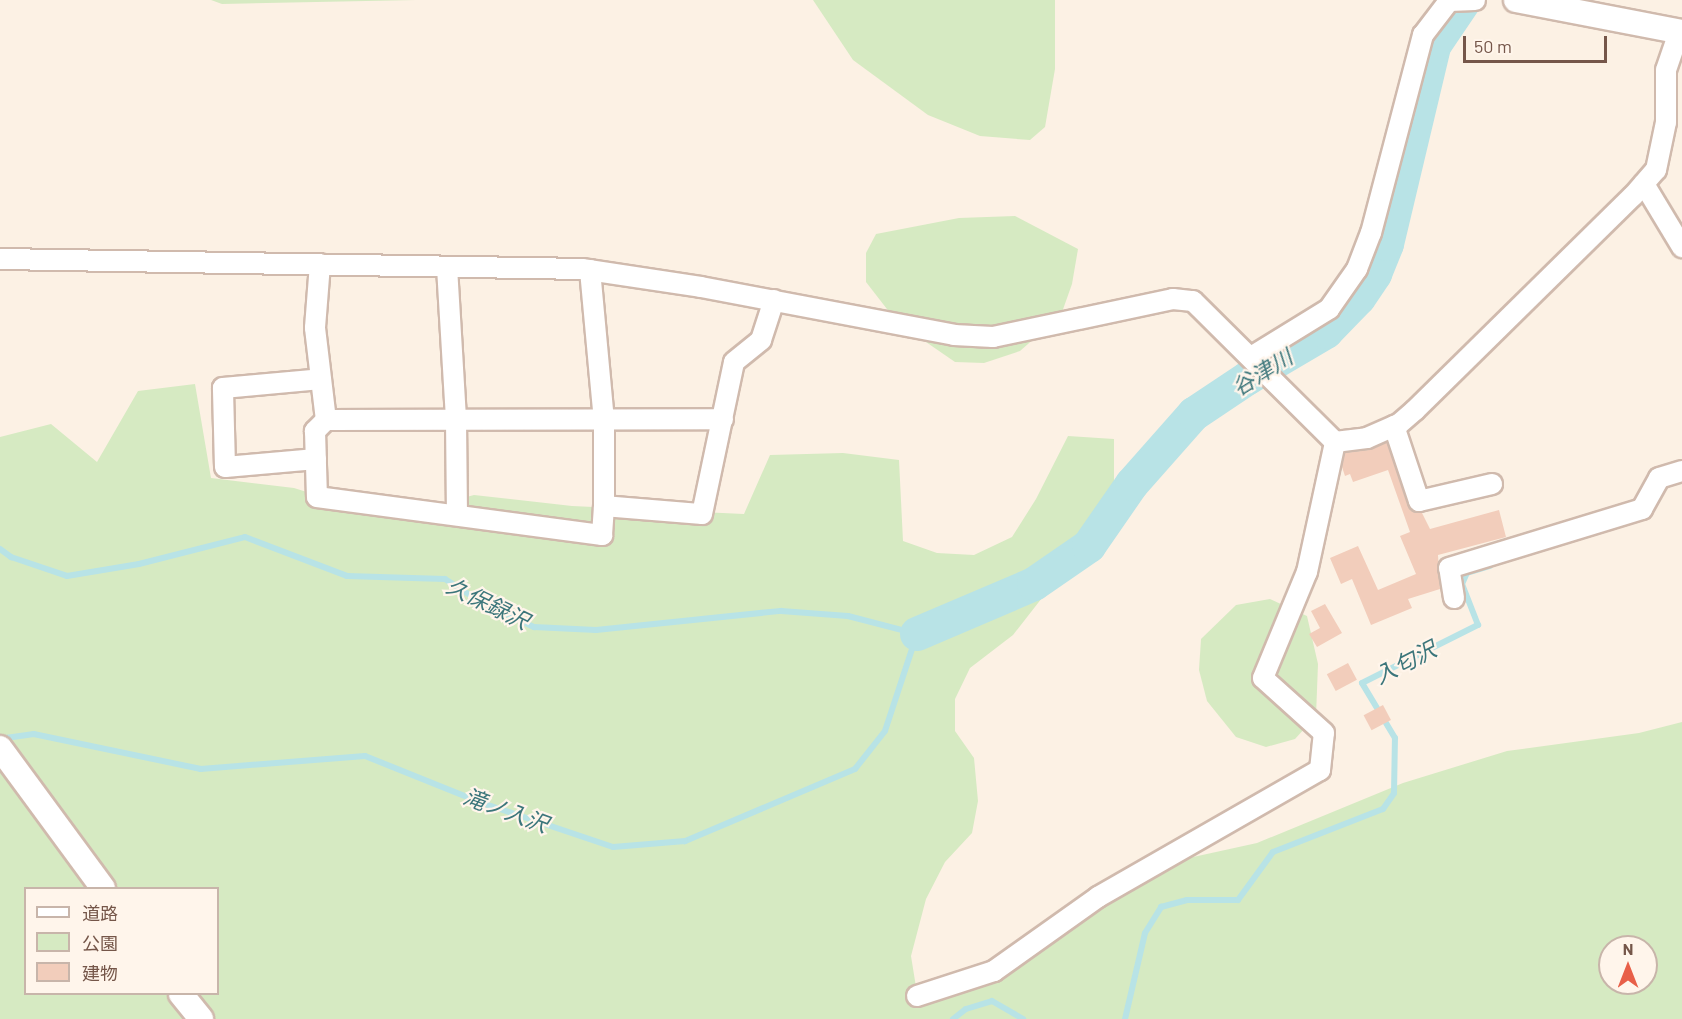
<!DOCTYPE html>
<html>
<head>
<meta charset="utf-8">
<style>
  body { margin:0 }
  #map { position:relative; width:1682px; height:1019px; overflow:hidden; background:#fcf1e4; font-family:Barlow,"Noto Sans JP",sans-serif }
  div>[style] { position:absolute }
  .green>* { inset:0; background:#d6eac2 }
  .stream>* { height:6px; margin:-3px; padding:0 3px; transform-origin:3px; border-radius:3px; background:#b8e3e6 }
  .river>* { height:34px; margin:-17px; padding:0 17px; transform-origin:17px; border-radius:17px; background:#b8e3e6 }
  .building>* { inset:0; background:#f2cdbb; transform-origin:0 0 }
  .roads { filter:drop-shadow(2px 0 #d0baad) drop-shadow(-2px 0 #d0baad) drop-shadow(0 2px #d0baad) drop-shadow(0 -2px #d0baad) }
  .minor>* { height:20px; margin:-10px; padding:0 10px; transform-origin:10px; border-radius:10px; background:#fff }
  .tertiary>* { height:24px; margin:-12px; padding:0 12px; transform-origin:12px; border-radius:12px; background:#fff }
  span { translate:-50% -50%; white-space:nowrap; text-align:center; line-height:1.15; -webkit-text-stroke:4.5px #fff5eb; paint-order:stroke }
  .water-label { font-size:22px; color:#3c767b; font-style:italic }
  .legend { position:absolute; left:24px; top:887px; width:195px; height:108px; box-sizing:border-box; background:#fff5eb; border:2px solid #c8b5aa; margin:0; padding:8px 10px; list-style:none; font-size:18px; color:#755649 }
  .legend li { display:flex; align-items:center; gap:12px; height:30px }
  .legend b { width:30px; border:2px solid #c8b5aa }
  .north { position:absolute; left:1598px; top:935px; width:60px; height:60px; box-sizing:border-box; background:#fff5eb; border:2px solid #c8b5aa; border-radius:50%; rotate:0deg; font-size:16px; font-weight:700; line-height:24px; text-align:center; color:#755649 }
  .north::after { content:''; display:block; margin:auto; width:21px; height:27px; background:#e85f48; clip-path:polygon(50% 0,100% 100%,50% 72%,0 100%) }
  .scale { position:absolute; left:1463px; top:36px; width:144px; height:27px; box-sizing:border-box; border:3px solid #755649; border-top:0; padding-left:8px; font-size:18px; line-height:21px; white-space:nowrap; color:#755649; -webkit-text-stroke:4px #fff5eb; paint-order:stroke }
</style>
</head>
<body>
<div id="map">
  <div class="green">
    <div style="clip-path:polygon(211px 0,416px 0,222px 4px)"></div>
    <div style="clip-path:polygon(813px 0,1055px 0,1055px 69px,1045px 127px,1030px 140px,980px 136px,928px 115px,853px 60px)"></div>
    <div style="clip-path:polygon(1015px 216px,1078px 249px,1072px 284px,1061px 315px,1020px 351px,984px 363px,955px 362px,897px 322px,866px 282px,866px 253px,876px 234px,959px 218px)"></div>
    <div style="clip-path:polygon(evenodd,195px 384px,211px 478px,294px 488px,389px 518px,474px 495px,572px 506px,744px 514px,770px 455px,843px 453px,899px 460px,903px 541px,937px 553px,974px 555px,1012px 537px,1036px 499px,1068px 436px,1114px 439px,1114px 486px,1088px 539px,1013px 635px,970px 668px,955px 699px,955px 731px,974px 758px,978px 801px,972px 833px,945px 862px,926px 899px,911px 956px,916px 987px,984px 968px,1143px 868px,1257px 843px,1403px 783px,1507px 751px,1639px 733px,1682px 722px,1682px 1019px,0 1019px,0 437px,51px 424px,97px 462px,138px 391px,195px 384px,26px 888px,218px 888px,218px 994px,26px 994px,26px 888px,195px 384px,1610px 947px,1646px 947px,1646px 983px,1610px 983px,1610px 947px)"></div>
    <div style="clip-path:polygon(1270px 599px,1307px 616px,1318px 664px,1316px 716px,1295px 739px,1266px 747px,1236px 737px,1207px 701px,1199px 670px,1201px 639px,1236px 605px)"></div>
  </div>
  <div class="stream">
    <div style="left:0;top:549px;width:14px;rotate:36deg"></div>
    <div style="left:11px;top:557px;width:59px;rotate:18.7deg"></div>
    <div style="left:67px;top:576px;width:73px;rotate:-9.5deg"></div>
    <div style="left:139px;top:564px;width:109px;rotate:-14.3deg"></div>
    <div style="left:245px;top:537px;width:109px;rotate:20.9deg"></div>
    <div style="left:347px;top:576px;width:98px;rotate:1.8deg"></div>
    <div style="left:445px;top:579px;width:43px;rotate:32.6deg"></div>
    <div style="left:481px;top:602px;width:59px;rotate:25.3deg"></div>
    <div style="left:534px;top:627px;width:62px;rotate:2.8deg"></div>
    <div style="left:596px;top:630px;width:186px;rotate:-5.9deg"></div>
    <div style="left:781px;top:611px;width:67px;rotate:4.3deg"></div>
    <div style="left:848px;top:616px;width:71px;rotate:14.6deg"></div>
    <div style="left:917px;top:634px;width:102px;rotate:108.3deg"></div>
    <div style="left:885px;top:731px;width:48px;rotate:128.3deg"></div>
    <div style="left:855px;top:769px;width:185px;rotate:157deg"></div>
    <div style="left:685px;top:841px;width:72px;rotate:175.2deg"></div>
    <div style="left:613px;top:847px;width:138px;rotate:-161.4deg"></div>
    <div style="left:482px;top:803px;width:126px;rotate:-158.1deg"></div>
    <div style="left:365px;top:756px;width:165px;rotate:175.5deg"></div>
    <div style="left:201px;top:769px;width:171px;rotate:-168.2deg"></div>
    <div style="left:34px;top:734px;width:34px;rotate:172deg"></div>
    <div style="left:953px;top:1019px;width:16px;rotate:-38deg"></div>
    <div style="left:966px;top:1009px;width:27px;rotate:-17deg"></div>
    <div style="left:992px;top:1001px;width:36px;rotate:30deg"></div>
    <div style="left:1125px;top:1019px;width:88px;rotate:-76.9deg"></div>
    <div style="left:1145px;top:933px;width:31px;rotate:-58deg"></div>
    <div style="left:1161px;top:907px;width:27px;rotate:-15deg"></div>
    <div style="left:1187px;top:900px;width:51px"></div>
    <div style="left:1238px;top:900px;width:59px;rotate:-53.9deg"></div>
    <div style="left:1273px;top:852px;width:118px;rotate:-21.4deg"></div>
    <div style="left:1383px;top:809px;width:19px;rotate:-55deg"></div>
    <div style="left:1394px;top:793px;width:55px;rotate:-89deg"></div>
    <div style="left:1395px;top:738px;width:64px;rotate:-121deg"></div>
    <div style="left:1362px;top:683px;width:130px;rotate:-26.6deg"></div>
    <div style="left:1478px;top:625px;width:44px;rotate:-111.3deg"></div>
    <div style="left:1462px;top:584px;width:12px;rotate:-66deg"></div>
    <div style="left:1467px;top:573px;width:24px;rotate:-17deg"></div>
  </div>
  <div class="river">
    <div style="left:917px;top:634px;width:127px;rotate:-23.1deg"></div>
    <div style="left:1034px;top:584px;width:67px;rotate:-34.6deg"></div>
    <div style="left:1089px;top:546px;width:75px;rotate:-55.3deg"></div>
    <div style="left:1132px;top:484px;width:94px;rotate:-48.5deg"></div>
    <div style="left:1194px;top:414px;width:65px;rotate:-33.7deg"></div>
    <div style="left:1248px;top:378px;width:91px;rotate:-30.5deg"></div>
    <div style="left:1326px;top:332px;width:47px;rotate:-45.9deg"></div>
    <div style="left:1359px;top:298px;width:29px;rotate:-56deg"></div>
    <div style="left:1375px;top:274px;width:32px;rotate:-68deg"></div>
    <div style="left:1387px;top:244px;width:204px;rotate:-76.6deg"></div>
    <div style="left:1434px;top:46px;width:55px;rotate:-56deg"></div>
  </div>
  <div class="building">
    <div style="clip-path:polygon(1387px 442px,1408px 505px,1415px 512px,1422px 513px,1430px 529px,1499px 510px,1506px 537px,1438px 555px,1440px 589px,1408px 599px,1412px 608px,1371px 625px,1352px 579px,1341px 584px,1330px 558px,1358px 546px,1378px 590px,1416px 574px,1400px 536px,1410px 532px,1388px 470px,1353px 482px,1350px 474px,1345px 476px,1342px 467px,1345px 453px,1369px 450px)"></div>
    <div style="clip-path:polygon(1325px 604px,1342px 633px,1317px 647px,1309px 634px,1320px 628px,1311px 611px)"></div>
    <div style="left:1348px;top:663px;width:19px;height:24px;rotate:62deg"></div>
    <div style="left:1383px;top:705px;width:17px;height:22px;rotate:62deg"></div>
  </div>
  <div class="roads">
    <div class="minor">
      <div style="left:1644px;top:184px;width:74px;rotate:58.9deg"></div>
      <div style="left:0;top:259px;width:582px;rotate:0.98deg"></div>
      <div style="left:582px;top:269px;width:120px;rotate:8.6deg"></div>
      <div style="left:701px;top:287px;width:258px;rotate:10.7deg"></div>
      <div style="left:954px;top:335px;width:39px;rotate:3deg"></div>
      <div style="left:993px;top:337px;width:184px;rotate:-11.9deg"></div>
      <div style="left:1173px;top:299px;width:20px;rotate:6deg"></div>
      <div style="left:1193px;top:301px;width:200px;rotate:44.8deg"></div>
      <div style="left:1335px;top:442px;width:32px;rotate:-7deg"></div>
      <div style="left:1367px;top:438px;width:35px;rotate:-24deg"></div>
      <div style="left:1399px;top:424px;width:21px;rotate:-41deg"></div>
      <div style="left:1415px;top:410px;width:305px;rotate:-44.5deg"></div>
      <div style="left:1633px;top:196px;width:35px;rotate:-49deg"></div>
      <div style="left:1656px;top:170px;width:49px;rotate:-78.2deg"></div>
      <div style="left:1666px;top:122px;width:52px;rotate:-90deg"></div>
      <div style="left:1666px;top:70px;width:40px;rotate:-71.1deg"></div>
      <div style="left:320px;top:264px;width:64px;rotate:94.5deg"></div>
      <div style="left:315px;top:328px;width:93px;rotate:83.2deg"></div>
      <div style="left:326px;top:420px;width:397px;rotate:-0.1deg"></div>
      <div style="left:447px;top:267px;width:153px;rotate:86.6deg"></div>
      <div style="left:456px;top:420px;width:95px;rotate:89.4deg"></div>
      <div style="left:590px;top:270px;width:151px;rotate:84.7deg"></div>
      <div style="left:604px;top:420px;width:86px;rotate:90deg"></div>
      <div style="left:604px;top:506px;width:98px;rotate:4.7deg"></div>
      <div style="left:702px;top:514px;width:155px;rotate:-78.1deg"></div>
      <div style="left:734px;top:362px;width:35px;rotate:-39deg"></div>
      <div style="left:761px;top:340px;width:42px;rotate:-72deg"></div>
      <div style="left:1251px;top:357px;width:92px;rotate:-31.6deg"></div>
      <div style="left:1329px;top:309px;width:49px;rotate:-55deg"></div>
      <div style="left:1357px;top:269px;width:39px;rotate:-69deg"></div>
      <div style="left:1371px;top:233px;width:205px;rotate:-75.3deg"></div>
      <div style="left:1423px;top:35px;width:43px;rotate:-52.6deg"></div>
      <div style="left:1449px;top:1px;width:26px;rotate:-2deg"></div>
      <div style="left:326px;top:420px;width:16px;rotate:135deg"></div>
      <div style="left:315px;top:431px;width:66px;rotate:88.3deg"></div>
      <div style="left:317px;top:497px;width:288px;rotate:7.6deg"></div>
      <div style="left:602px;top:535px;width:29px;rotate:-86deg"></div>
      <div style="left:1394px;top:426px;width:79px;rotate:71.6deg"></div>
      <div style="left:1419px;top:501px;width:75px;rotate:-13.1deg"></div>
      <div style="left:316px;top:459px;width:91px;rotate:175deg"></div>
      <div style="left:225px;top:467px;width:79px;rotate:-91.5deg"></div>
      <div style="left:223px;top:388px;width:98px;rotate:-5.2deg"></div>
      <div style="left:1454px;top:598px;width:30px;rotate:-99deg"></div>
      <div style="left:1449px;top:568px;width:202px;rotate:-17deg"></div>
      <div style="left:1642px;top:509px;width:35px;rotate:-61deg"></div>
      <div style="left:1659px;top:478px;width:24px;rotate:-17deg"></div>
      <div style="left:917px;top:996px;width:81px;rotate:-18deg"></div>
      <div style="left:994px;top:971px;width:128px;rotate:-35.4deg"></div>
      <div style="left:1098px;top:897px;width:256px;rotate:-29.8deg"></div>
      <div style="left:1320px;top:770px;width:37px;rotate:-84deg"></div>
      <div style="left:1324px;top:733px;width:82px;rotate:-138deg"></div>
      <div style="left:1263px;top:678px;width:115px;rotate:-67.5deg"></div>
      <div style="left:1307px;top:572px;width:133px;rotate:-77.8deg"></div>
    </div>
    <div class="tertiary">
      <div style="left:1516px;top:0;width:169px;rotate:10.9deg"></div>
      <div style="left:0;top:748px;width:174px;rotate:53.7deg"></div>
      <div style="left:181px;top:994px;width:32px;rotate:51deg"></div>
    </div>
  </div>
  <div class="water-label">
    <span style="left:1262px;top:372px;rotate:-32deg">谷津川</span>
    <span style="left:488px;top:603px;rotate:26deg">久保録沢</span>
    <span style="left:1405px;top:662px;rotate:-27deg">入匂沢</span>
    <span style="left:506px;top:810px;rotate:20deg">滝ノ入沢</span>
  </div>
  <ul class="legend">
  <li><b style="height:8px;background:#fff"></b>道路</li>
  <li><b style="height:16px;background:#d6eac2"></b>公園</li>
  <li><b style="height:16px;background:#f2cdbb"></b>建物</li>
  </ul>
  <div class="north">N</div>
  <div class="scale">50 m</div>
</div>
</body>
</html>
